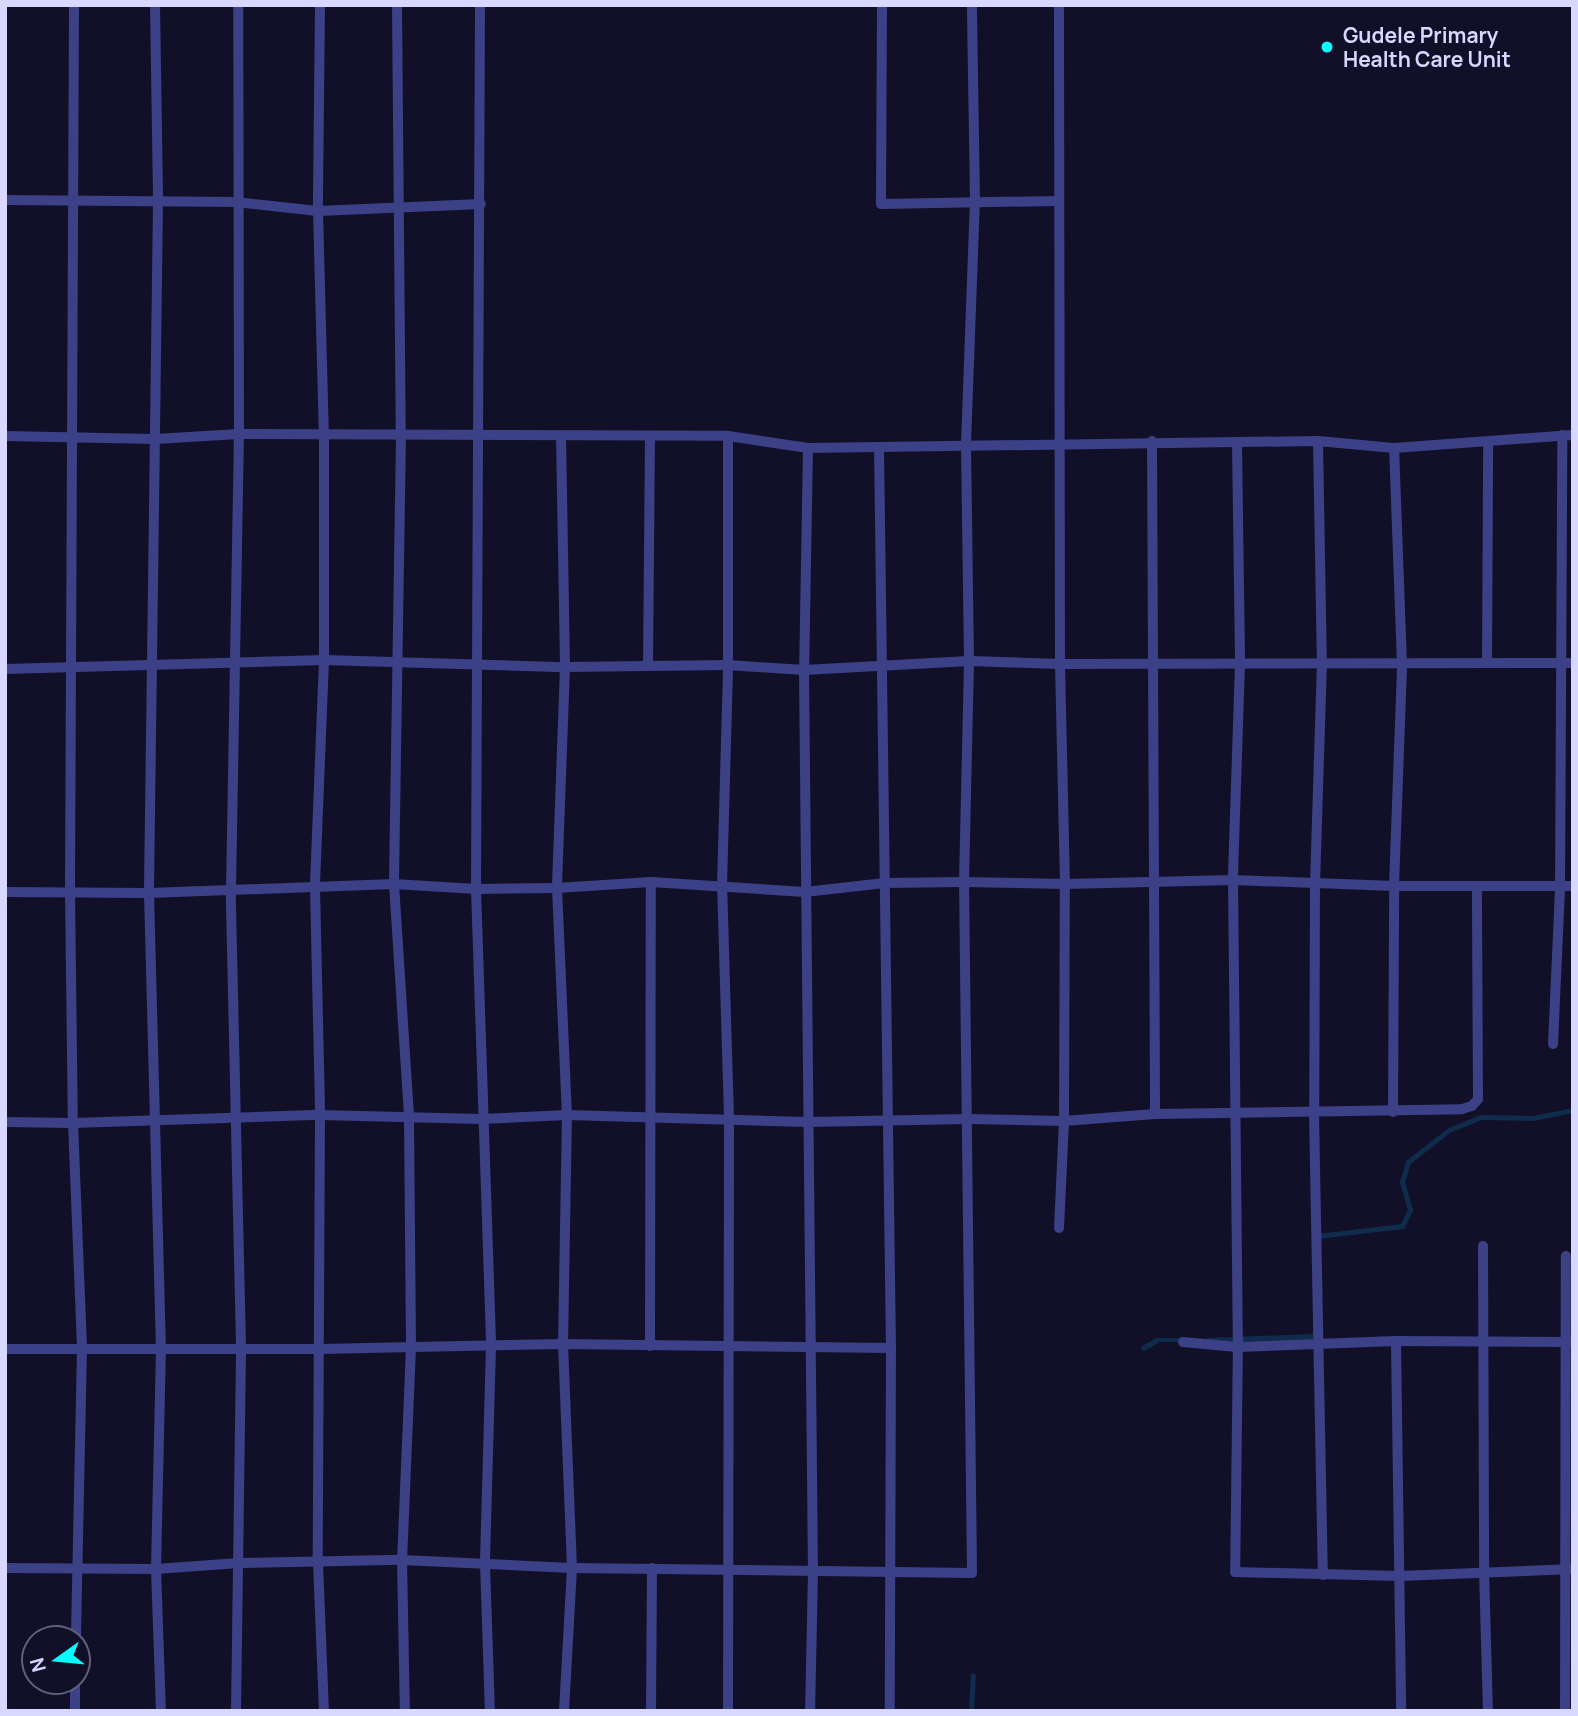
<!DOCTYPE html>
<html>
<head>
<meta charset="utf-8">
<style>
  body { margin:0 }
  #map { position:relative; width:1578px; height:1716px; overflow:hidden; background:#121028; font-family:Manrope,sans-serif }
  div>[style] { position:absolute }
  .stream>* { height:4.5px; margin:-2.25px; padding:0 2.25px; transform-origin:2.25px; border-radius:2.25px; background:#0f2c4d }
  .minor>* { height:10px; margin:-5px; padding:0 5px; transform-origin:5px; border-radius:5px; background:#3b4087 }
  .dots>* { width:19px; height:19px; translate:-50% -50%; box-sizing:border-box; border:4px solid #121028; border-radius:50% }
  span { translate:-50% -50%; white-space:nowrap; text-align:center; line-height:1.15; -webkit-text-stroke:6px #121028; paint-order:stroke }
  .poi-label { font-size:21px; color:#d8d7ff; font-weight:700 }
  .left { translate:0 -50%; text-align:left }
  .frame { position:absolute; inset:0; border:7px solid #d8d7ff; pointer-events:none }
  .north { position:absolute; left:21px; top:1625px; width:70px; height:70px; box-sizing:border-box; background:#121028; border:2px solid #61607e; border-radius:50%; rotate:255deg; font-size:19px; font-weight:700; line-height:28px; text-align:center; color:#d8d7ff }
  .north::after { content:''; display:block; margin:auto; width:24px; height:32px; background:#04fdfe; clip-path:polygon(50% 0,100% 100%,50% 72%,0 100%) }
</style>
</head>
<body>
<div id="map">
  <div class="stream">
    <div style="left:1317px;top:1236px;width:86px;rotate:-6.7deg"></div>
    <div style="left:1402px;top:1226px;width:18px;rotate:-63deg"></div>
    <div style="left:1410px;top:1210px;width:29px;rotate:-106deg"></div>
    <div style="left:1402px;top:1182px;width:21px;rotate:-73deg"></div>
    <div style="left:1408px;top:1162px;width:52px;rotate:-38deg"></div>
    <div style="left:1449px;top:1130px;width:35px;rotate:-22deg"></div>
    <div style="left:1482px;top:1117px;width:51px;rotate:1.1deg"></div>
    <div style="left:1533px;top:1118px;width:41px;rotate:-11.3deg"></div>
    <div style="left:1208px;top:1340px;width:103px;rotate:-2.2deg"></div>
    <div style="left:1311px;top:1336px;width:7px;rotate:-34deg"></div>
    <div style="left:1143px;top:1348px;width:16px;rotate:-30deg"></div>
    <div style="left:1157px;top:1340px;width:25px"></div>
    <div style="left:971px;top:1711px;width:35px;rotate:-87deg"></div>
  </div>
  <div class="minor">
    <div style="left:74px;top:5px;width:886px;rotate:90.26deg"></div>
    <div style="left:70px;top:891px;width:232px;rotate:89.3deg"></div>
    <div style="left:73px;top:1123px;width:225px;rotate:87.7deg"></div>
    <div style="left:82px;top:1348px;width:291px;rotate:91.2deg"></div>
    <div style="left:155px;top:5px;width:197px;rotate:89.1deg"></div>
    <div style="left:158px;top:202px;width:691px;rotate:90.75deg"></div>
    <div style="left:149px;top:893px;width:455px;rotate:88.5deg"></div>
    <div style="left:161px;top:1348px;width:221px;rotate:91.3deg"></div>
    <div style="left:156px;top:1569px;width:142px;rotate:88deg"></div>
    <div style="left:320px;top:5px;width:206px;rotate:90.6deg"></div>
    <div style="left:318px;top:211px;width:224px;rotate:88.5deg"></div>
    <div style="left:324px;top:435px;width:225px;rotate:90deg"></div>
    <div style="left:324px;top:660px;width:228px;rotate:92.3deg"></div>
    <div style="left:315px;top:888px;width:227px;rotate:88.7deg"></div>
    <div style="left:320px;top:1115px;width:448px;rotate:90.3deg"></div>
    <div style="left:318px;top:1563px;width:148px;rotate:87.7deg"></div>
    <div style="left:397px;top:5px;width:430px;rotate:89.5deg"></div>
    <div style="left:401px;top:435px;width:449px;rotate:90.9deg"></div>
    <div style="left:394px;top:884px;width:234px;rotate:86.3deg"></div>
    <div style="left:409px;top:1118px;width:229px;rotate:89.5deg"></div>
    <div style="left:411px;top:1347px;width:213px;rotate:92.4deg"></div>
    <div style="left:402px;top:1560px;width:151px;rotate:88.9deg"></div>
    <div style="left:480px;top:5px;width:884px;rotate:90.26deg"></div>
    <div style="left:476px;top:889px;width:457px;rotate:88.1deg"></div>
    <div style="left:491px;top:1346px;width:217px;rotate:91.6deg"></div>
    <div style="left:485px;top:1563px;width:148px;rotate:88.1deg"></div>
    <div style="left:882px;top:5px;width:199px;rotate:90.3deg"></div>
    <div style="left:881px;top:204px;width:178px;rotate:-1deg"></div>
    <div style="left:5px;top:200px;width:231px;rotate:0.5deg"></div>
    <div style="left:236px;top:202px;width:82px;rotate:6.3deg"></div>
    <div style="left:318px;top:211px;width:163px;rotate:-2.5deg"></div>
    <div style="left:5px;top:436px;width:150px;rotate:1.1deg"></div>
    <div style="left:155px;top:439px;width:84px;rotate:-3.4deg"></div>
    <div style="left:239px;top:434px;width:489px;rotate:0.2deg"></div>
    <div style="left:728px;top:436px;width:81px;rotate:8.5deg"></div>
    <div style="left:808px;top:448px;width:510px;rotate:-0.79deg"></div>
    <div style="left:1318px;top:441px;width:76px;rotate:5.3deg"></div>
    <div style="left:1394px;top:448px;width:179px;rotate:-4.2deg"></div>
    <div style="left:561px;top:436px;width:231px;rotate:89deg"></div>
    <div style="left:565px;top:667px;width:221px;rotate:92.1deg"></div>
    <div style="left:557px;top:888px;width:227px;rotate:87.5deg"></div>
    <div style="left:567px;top:1115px;width:229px;rotate:91deg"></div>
    <div style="left:563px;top:1344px;width:224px;rotate:87.7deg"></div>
    <div style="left:572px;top:1568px;width:143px;rotate:93.2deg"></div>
    <div style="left:1152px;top:441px;width:673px;rotate:89.74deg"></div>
    <div style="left:1318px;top:441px;width:221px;rotate:89deg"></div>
    <div style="left:1322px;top:662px;width:222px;rotate:91.8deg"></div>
    <div style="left:1315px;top:884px;width:230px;rotate:90.2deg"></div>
    <div style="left:1314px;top:1114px;width:461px;rotate:88.9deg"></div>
    <div style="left:1237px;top:443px;width:221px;rotate:89.2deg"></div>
    <div style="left:1240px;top:664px;width:216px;rotate:91.9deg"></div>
    <div style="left:1233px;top:880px;width:459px;rotate:89.4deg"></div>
    <div style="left:1238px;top:1339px;width:233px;rotate:90.7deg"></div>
    <div style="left:1235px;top:1572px;width:165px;rotate:1.4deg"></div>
    <div style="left:1400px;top:1576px;width:173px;rotate:-2.3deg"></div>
    <div style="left:879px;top:447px;width:901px;rotate:89.24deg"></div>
    <div style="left:891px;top:1348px;width:363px;rotate:90.2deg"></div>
    <div style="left:808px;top:448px;width:222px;rotate:91deg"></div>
    <div style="left:804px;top:670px;width:902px;rotate:89.43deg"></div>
    <div style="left:813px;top:1572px;width:139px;rotate:91.2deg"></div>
    <div style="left:1487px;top:663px;width:220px;rotate:-89.7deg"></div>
    <div style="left:648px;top:665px;width:229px;rotate:-89.5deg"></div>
    <div style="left:5px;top:669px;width:319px;rotate:-1.6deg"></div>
    <div style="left:324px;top:660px;width:241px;rotate:1.7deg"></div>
    <div style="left:565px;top:667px;width:163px;rotate:-0.7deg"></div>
    <div style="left:728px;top:665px;width:76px;rotate:3.8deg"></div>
    <div style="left:804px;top:670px;width:165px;rotate:-3.1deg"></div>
    <div style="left:969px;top:661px;width:91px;rotate:1.9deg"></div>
    <div style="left:1060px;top:664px;width:513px;rotate:-0.11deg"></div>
    <div style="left:5px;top:892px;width:144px;rotate:0.4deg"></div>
    <div style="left:149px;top:893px;width:245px;rotate:-2.1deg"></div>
    <div style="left:394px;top:884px;width:82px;rotate:3.5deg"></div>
    <div style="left:476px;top:889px;width:81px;rotate:-0.7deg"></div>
    <div style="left:557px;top:888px;width:94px;rotate:-3.7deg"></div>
    <div style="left:651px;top:882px;width:154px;rotate:3.7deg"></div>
    <div style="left:805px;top:892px;width:80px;rotate:-6.5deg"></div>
    <div style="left:884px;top:883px;width:80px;rotate:-0.7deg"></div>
    <div style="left:964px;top:882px;width:101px;rotate:1.1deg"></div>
    <div style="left:1065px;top:884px;width:168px;rotate:-1.4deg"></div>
    <div style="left:1233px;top:880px;width:161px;rotate:2.1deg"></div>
    <div style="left:1394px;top:886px;width:179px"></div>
    <div style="left:1553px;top:1044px;width:157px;rotate:-87.4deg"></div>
    <div style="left:1560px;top:887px;width:452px;rotate:-89.7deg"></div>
    <div style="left:1393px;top:1112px;width:226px;rotate:-89.7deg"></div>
    <div style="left:1394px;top:886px;width:222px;rotate:-87.9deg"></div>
    <div style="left:1402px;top:664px;width:216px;rotate:-92.1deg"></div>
    <div style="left:5px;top:1122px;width:68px;rotate:0.8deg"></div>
    <div style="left:73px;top:1123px;width:247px;rotate:-1.9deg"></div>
    <div style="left:320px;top:1115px;width:161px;rotate:1.4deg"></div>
    <div style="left:481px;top:1119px;width:86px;rotate:-2.7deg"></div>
    <div style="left:567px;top:1115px;width:240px;rotate:1.7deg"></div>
    <div style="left:807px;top:1122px;width:161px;rotate:-1.1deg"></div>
    <div style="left:968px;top:1119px;width:96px;rotate:1.2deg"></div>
    <div style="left:1064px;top:1121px;width:91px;rotate:-4.4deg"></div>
    <div style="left:1155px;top:1114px;width:307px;rotate:-0.9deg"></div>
    <div style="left:1462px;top:1109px;width:10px;rotate:-17deg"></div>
    <div style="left:1472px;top:1106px;width:9px;rotate:-49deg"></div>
    <div style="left:1478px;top:1099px;width:213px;rotate:-90.3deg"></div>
    <div style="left:1059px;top:1228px;width:107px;rotate:-87.3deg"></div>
    <div style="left:1064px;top:1121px;width:237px;rotate:-89.8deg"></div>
    <div style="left:1065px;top:884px;width:220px;rotate:-91.3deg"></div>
    <div style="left:1060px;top:664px;width:659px;rotate:-90.09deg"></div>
    <div style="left:1483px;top:1246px;width:324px;rotate:89.8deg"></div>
    <div style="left:1484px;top:1570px;width:141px;rotate:88.4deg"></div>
    <div style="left:1396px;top:1341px;width:370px;rotate:89.2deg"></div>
    <div style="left:1183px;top:1342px;width:54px;rotate:5.3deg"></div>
    <div style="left:1237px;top:1347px;width:159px;rotate:-2.2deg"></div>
    <div style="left:1396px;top:1341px;width:176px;rotate:0.3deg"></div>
    <div style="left:650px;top:1346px;width:464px;rotate:-89.9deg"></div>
    <div style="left:5px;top:1349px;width:314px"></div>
    <div style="left:319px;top:1349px;width:244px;rotate:-1.2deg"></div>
    <div style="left:563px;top:1344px;width:328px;rotate:0.7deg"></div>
    <div style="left:5px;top:1568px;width:151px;rotate:0.4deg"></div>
    <div style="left:156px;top:1569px;width:83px;rotate:-4.1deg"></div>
    <div style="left:239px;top:1563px;width:163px;rotate:-1.1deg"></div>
    <div style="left:402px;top:1560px;width:170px;rotate:2.7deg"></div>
    <div style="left:572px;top:1568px;width:400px;rotate:0.7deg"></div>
    <div style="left:972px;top:1573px;width:691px;rotate:-90.66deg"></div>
    <div style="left:964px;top:882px;width:221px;rotate:-88.7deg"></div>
    <div style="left:969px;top:661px;width:217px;rotate:-90.8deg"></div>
    <div style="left:966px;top:444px;width:242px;rotate:-87.9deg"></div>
    <div style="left:975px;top:202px;width:197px;rotate:-90.9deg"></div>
    <div style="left:75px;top:1711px;width:30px;rotate:-90deg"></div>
    <div style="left:236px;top:1711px;width:364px;rotate:-89.2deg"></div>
    <div style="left:241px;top:1347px;width:457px;rotate:-91.3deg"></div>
    <div style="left:231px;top:890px;width:456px;rotate:-89deg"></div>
    <div style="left:239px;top:434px;width:429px;rotate:-90.1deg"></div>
    <div style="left:651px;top:1711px;width:143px;rotate:-89.6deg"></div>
    <div style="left:728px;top:1711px;width:593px;rotate:-89.9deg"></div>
    <div style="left:729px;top:1118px;width:233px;rotate:-91.7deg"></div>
    <div style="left:722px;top:885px;width:220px;rotate:-88.4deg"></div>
    <div style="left:728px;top:665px;width:229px;rotate:-90deg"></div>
    <div style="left:1565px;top:1711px;width:455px;rotate:-89.9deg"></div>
  </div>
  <div class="dots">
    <div style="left:1327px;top:47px;background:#04fdfe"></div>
  </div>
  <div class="poi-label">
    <span class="left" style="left:1343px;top:47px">Gudele Primary<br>Health Care Unit</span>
  </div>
  <div class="frame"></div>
  <div class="north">N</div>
</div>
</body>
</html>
